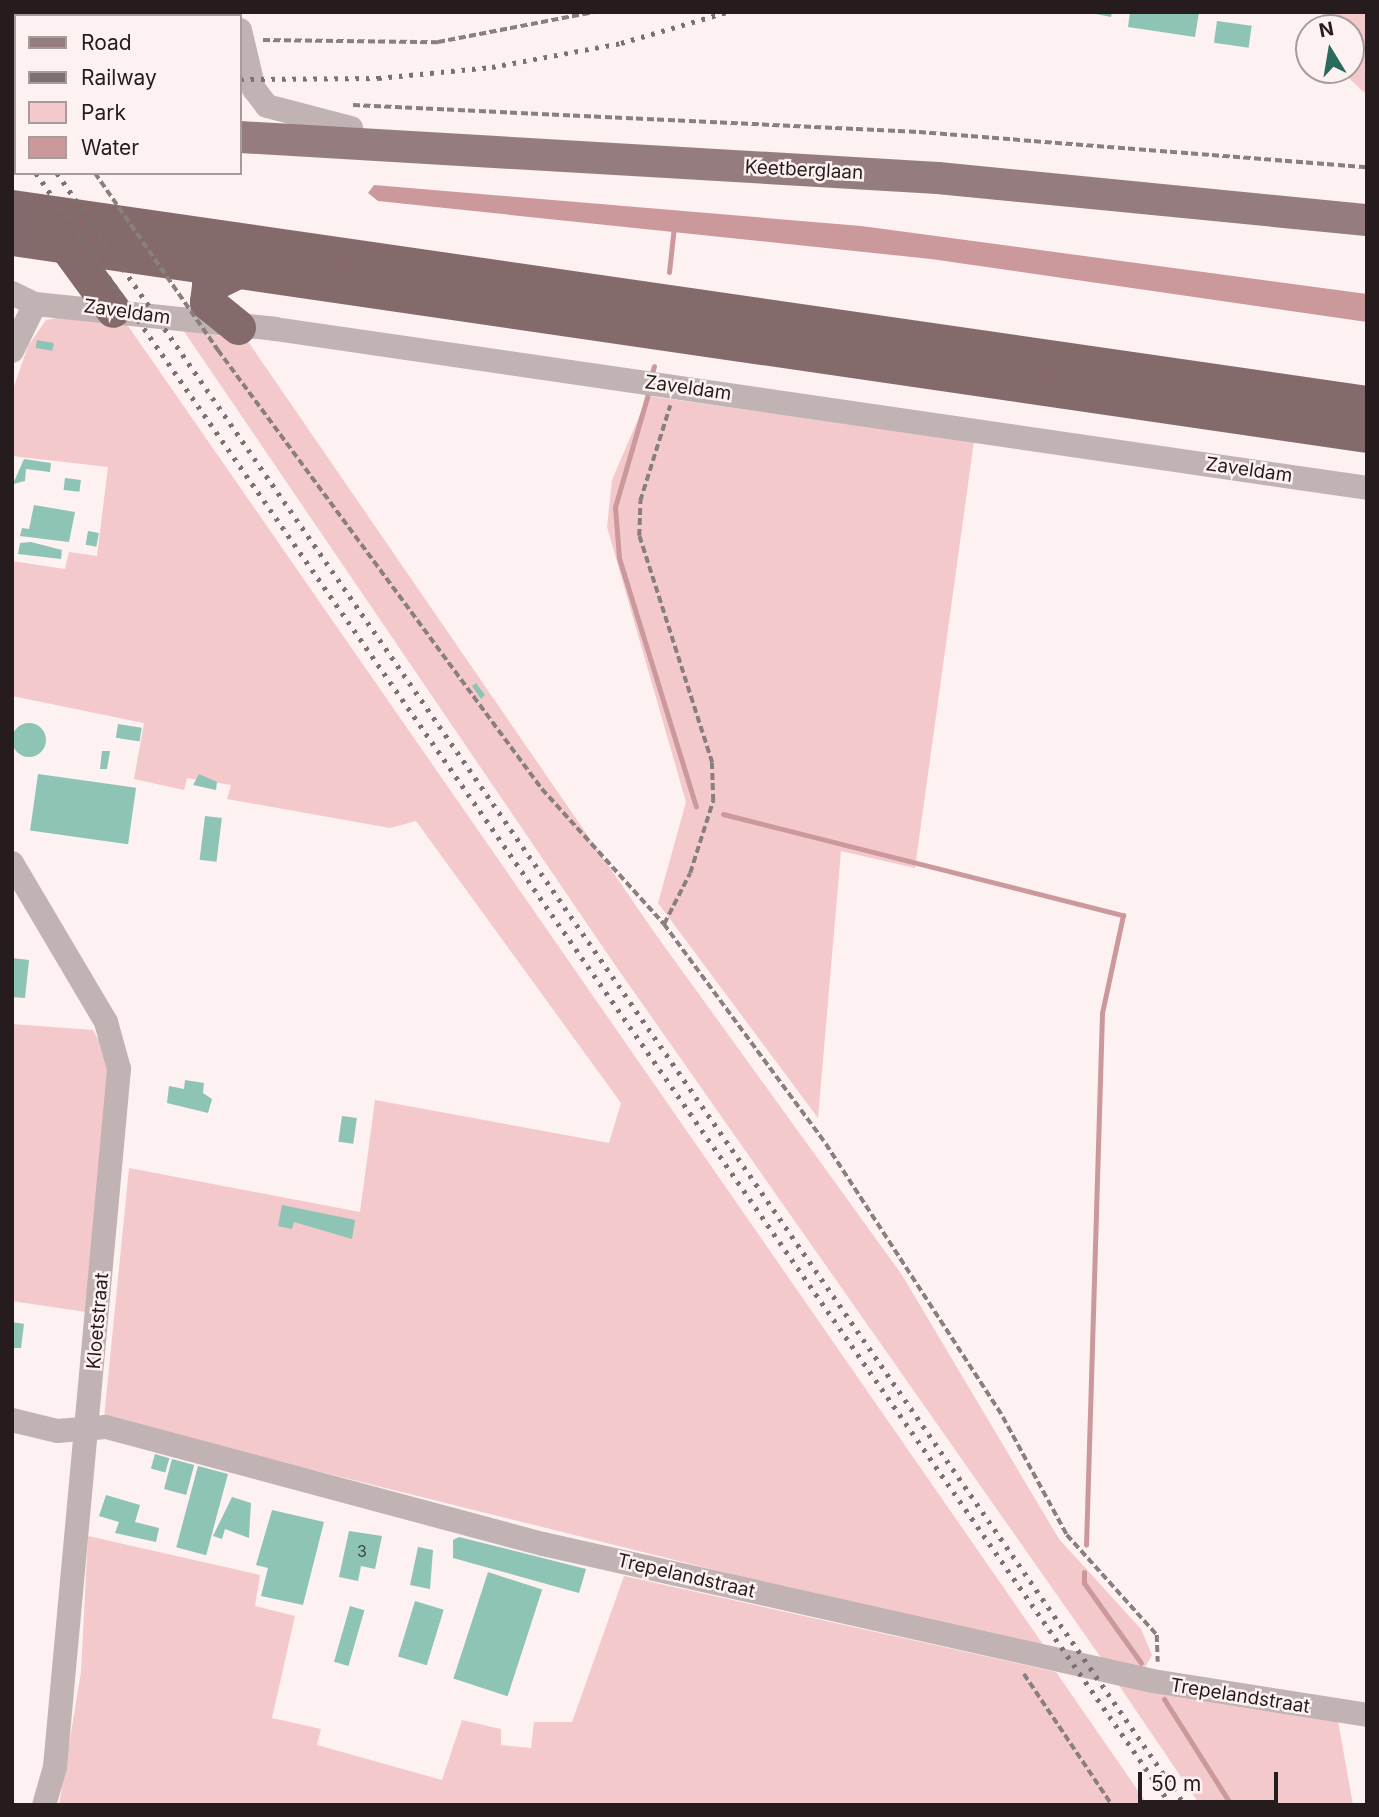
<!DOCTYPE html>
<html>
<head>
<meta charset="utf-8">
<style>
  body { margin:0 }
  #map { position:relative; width:1379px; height:1817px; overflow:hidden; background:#fdf1f1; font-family:Inter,sans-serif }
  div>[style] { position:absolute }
  .green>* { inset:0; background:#f4c9cc }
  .water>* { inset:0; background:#cb989c }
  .stream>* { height:5px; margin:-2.5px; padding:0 2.5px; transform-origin:2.5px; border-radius:2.5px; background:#cb989c }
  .building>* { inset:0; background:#8dc4b5; transform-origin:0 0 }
  .round { border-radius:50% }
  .path>* { height:3.5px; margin-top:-1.75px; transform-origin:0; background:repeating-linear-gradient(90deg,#8a7f7f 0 7px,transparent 0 10.5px) }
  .minor>* { height:24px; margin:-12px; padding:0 12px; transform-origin:12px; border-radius:12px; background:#c1b3b4 }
  .major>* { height:32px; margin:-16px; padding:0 16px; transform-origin:16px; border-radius:16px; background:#957d7f }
  .highway>* { height:35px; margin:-17.5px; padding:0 17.5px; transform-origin:17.5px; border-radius:17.5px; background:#856a6c }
  .rail>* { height:5px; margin-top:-2.5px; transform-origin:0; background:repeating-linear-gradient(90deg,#7c7172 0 3.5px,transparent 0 10.5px) }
  .path-bridge>* { height:3.5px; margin-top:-1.75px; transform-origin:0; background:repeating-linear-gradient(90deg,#8a7f7f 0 7px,transparent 0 10.5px) }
  span { translate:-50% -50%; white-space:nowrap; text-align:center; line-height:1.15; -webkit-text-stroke:5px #fdf1f1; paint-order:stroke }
  .number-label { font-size:16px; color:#404643 }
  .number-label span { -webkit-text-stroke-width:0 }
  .street-label { font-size:19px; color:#271c1d }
  .frame { position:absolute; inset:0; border:14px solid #271c1d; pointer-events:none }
  .legend { position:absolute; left:14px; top:14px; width:228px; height:161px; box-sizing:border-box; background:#fdf1f1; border:2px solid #a79c9c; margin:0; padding:9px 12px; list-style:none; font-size:21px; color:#271c1d }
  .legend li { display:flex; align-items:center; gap:14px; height:35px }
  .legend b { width:35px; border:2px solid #a79c9c }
  .north { position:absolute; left:1295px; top:14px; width:70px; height:70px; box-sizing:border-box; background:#fdf1f1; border:2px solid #a79c9c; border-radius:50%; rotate:349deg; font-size:19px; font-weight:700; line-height:28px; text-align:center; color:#271c1d }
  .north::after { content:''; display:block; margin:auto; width:24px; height:32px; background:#286b5c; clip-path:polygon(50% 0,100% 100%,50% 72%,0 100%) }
  .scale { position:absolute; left:1138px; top:1772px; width:140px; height:32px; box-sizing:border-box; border:4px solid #271c1d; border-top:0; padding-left:9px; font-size:21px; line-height:24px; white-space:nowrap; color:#271c1d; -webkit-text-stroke:5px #fdf1f1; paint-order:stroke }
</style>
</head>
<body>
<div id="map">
  <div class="green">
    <div style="clip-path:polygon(12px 12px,206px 12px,210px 16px,16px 16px,16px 36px)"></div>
    <div style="clip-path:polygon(1322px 12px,1367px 12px,1367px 95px,1340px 70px,1351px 70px,1351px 28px,1327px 28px)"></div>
    <div style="clip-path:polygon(63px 317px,126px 323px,1049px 1653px,104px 1418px,129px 1168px,360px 1212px,375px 1100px,609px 1143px,621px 1103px,416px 821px,390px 828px,227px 799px,231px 785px,187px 778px,184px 790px,134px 779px,144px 723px,12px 696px,12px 561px,65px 569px,69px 552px,97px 556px,108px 467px,12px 456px,12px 392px,28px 346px,46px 320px)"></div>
    <div style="clip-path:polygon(183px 330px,247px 340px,654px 932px,902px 1275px,1059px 1539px,1141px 1629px,1152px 1655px,1143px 1671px,1104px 1662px,613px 962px)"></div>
    <div style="clip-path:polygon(648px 396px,974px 441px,915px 868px,841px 851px,818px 1118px,658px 903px,686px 802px,607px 527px,612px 480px)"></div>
    <div style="clip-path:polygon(12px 1024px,93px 1030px,109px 1059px,93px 1313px,12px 1301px)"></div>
    <div style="clip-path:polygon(88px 1536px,260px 1575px,255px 1606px,295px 1616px,272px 1718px,321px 1729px,317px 1745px,442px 1780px,462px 1720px,501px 1729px,501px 1745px,531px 1748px,534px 1722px,572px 1722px,624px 1576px,1056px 1672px,1148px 1805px,59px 1805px,81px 1672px)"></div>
    <div style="clip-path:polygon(1116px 1681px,1338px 1721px,1353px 1805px,1200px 1805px)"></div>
  </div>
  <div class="water">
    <div style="clip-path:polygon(374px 185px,861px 226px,1367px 294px,1367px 322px,931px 259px,378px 201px,368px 193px)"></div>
  </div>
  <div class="stream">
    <div style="left:669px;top:272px;width:46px;rotate:-83.8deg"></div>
    <div style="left:652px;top:373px;width:7px;rotate:-74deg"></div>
    <div style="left:648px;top:394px;width:118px;rotate:106.3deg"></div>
    <div style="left:615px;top:507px;width:51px;rotate:85.5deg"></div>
    <div style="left:619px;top:558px;width:260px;rotate:72.8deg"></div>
    <div style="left:723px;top:814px;width:413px;rotate:14.2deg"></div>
    <div style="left:1123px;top:915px;width:100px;rotate:102.1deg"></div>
    <div style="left:1102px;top:1013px;width:532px;rotate:91.72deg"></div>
    <div style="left:1084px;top:1572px;width:11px;rotate:90deg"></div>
    <div style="left:1084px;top:1583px;width:98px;rotate:54.5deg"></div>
    <div style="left:1164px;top:1699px;width:123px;rotate:57.6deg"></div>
  </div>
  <div class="building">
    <div style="clip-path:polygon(1086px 12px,1112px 12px,1111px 17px)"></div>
    <div style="clip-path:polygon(1130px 12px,1199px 12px,1195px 37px,1128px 27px)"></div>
    <div style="left:1217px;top:21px;width:35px;height:22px;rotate:8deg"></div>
    <div style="left:37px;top:340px;width:17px;height:8px;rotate:10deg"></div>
    <div style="clip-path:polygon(24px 459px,51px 463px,50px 472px,26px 469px,25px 481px,13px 484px)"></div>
    <div style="left:65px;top:478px;width:16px;height:12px;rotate:7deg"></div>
    <div style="clip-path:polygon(34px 505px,75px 512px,69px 542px,20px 536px,22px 528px,29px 529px)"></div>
    <div style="left:88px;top:531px;width:11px;height:14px;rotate:10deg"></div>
    <div style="clip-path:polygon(31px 542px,62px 550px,61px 559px,18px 554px,20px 543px)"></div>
    <div style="clip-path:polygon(476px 683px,485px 695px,481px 699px,472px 686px)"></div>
    <div class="round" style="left:12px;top:723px;width:34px;height:34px"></div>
    <div style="left:118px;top:724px;width:24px;height:14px;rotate:9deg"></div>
    <div style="clip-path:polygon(102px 751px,110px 751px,107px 769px,100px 769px)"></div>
    <div style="left:38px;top:774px;width:99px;height:57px;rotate:8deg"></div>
    <div style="clip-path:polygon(199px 774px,217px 782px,216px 790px,193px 785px)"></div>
    <div style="left:205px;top:816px;width:17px;height:44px;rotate:7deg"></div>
    <div style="clip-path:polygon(12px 958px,29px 960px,25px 998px,12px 997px)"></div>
    <div style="clip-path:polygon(185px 1080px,204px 1083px,203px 1093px,212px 1099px,208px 1113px,167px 1103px,169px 1086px,184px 1089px)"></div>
    <div style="left:342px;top:1116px;width:15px;height:26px;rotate:8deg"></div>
    <div style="clip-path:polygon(282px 1205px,355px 1220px,352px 1239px,294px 1222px,292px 1229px,278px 1226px)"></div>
    <div style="clip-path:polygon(12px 1322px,24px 1324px,21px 1348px,12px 1348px)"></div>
    <div style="left:155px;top:1454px;width:15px;height:15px;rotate:16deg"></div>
    <div style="left:172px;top:1459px;width:23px;height:31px;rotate:15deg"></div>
    <div style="left:198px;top:1466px;width:31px;height:84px;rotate:15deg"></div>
    <div style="clip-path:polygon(106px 1495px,140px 1505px,135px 1522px,159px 1528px,156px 1542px,115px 1533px,119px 1522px,99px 1516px)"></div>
    <div style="clip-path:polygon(232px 1497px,251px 1503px,249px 1538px,225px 1529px,222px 1539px,213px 1536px)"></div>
    <div style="clip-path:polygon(272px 1510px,324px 1522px,303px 1605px,261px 1596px,268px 1568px,256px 1565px)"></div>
    <div style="clip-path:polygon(349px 1531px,382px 1536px,375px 1569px,361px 1566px,358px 1581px,339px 1577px)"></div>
    <div style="clip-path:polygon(459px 1537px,586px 1569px,579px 1593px,453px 1558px,453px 1540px)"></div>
    <div style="clip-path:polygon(418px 1547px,433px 1550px,430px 1589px,410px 1585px)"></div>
    <div style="left:488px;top:1572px;width:57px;height:112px;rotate:18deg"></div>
    <div style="left:415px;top:1601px;width:30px;height:58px;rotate:17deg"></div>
    <div style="left:350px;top:1606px;width:15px;height:58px;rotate:16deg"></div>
  </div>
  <div class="path">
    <div style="left:192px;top:12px;width:5px;rotate:53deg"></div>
    <div style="left:263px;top:40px;width:175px;rotate:0.7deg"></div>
    <div style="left:438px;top:42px;width:159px;rotate:-10.9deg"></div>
    <div style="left:12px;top:53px;width:6px;rotate:51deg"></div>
    <div style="left:353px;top:105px;width:567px;rotate:2.73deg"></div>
    <div style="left:919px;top:132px;width:449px;rotate:4.5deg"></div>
    <div style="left:218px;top:350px;width:546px;rotate:53.57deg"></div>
    <div style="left:542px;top:789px;width:182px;rotate:47.9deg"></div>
    <div style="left:664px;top:924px;width:273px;rotate:53.6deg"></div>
    <div style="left:826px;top:1144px;width:325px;rotate:57deg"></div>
    <div style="left:1003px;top:1417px;width:134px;rotate:61.5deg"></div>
    <div style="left:1067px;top:1535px;width:135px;rotate:48deg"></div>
    <div style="left:1157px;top:1635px;width:27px;rotate:88deg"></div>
    <div style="left:664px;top:924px;width:57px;rotate:-63deg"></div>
    <div style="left:690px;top:873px;width:76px;rotate:-72.3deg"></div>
    <div style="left:713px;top:801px;width:38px;rotate:-92deg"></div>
    <div style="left:712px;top:763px;width:238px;rotate:-107.8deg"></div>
    <div style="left:639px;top:536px;width:35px;rotate:-88deg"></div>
    <div style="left:640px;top:501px;width:100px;rotate:-72.5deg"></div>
    <div style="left:1024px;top:1674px;width:158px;rotate:56.1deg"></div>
  </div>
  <div class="minor">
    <div style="left:224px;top:12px;width:4px;rotate:63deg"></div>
    <div style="left:240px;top:30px;width:61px;rotate:76.7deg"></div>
    <div style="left:254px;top:89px;width:21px;rotate:53deg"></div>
    <div style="left:267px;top:106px;width:87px;rotate:14.7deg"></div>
    <div style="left:12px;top:293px;width:25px;rotate:26deg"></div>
    <div style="left:35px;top:304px;width:241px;rotate:5.9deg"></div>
    <div style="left:275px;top:329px;width:1104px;rotate:8.28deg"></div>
    <div style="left:12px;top:351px;width:52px;rotate:-63.9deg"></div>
    <div style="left:12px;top:863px;width:185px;rotate:59.4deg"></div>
    <div style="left:106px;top:1022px;width:49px;rotate:74.5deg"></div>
    <div style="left:119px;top:1069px;width:701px;rotate:95.24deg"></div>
    <div style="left:55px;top:1767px;width:40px;rotate:106deg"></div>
    <div style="left:12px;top:1420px;width:46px;rotate:13.7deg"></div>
    <div style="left:57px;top:1431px;width:49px;rotate:-4.7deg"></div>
    <div style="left:106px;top:1427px;width:452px;rotate:15deg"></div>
    <div style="left:543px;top:1544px;width:625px;rotate:12.66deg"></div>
    <div style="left:1153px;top:1681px;width:217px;rotate:9deg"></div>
  </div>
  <div class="major">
    <div style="left:12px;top:97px;width:4px"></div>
    <div style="left:240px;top:137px;width:699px;rotate:3.36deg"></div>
    <div style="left:938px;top:178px;width:431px;rotate:5.6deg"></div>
  </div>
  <div class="highway">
    <div style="left:12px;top:207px;width:1369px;rotate:8.23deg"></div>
    <div style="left:12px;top:238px;width:1369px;rotate:8.27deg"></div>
    <div style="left:66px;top:246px;width:79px;rotate:53.7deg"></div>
    <div style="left:238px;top:327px;width:40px;rotate:-141deg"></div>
    <div style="left:207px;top:302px;width:17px;rotate:-83deg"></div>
    <div style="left:209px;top:285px;width:34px;rotate:-26deg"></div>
  </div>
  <div class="rail">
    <div style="left:12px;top:49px;width:4px;rotate:14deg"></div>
    <div style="left:240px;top:79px;width:138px;rotate:-0.4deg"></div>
    <div style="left:378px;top:78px;width:115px;rotate:-5.5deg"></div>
    <div style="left:492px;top:67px;width:131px;rotate:-10.5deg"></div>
    <div style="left:621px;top:43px;width:110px;rotate:-16.3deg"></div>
    <div style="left:12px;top:109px;width:6px;rotate:51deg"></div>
    <div style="left:12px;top:139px;width:6px;rotate:51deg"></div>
    <div style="left:36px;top:173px;width:1988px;rotate:55.18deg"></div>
    <div style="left:57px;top:173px;width:1984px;rotate:55.35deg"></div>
  </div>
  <div class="path-bridge">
    <div style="left:95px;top:173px;width:216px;rotate:55.2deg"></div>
  </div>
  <div class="number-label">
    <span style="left:362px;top:1551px">3</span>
  </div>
  <div class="street-label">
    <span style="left:804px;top:170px;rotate:3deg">Keetberglaan</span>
    <span style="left:127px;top:312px;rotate:8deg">Zaveldam</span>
    <span style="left:688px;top:388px;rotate:8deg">Zaveldam</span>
    <span style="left:1249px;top:470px;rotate:8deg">Zaveldam</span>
    <span style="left:98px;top:1321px;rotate:-85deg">Kloetstraat</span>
    <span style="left:686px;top:1576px;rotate:13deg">Trepelandstraat</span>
    <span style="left:1240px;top:1696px;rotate:9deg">Trepelandstraat</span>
  </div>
  <div class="frame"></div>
  <ul class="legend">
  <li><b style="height:9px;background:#957d7f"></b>Road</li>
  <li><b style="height:9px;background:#7c7172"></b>Railway</li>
  <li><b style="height:19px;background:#f4c9cc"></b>Park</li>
  <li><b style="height:19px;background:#cb989c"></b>Water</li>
  </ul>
  <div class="north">N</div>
  <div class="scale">50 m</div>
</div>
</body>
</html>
